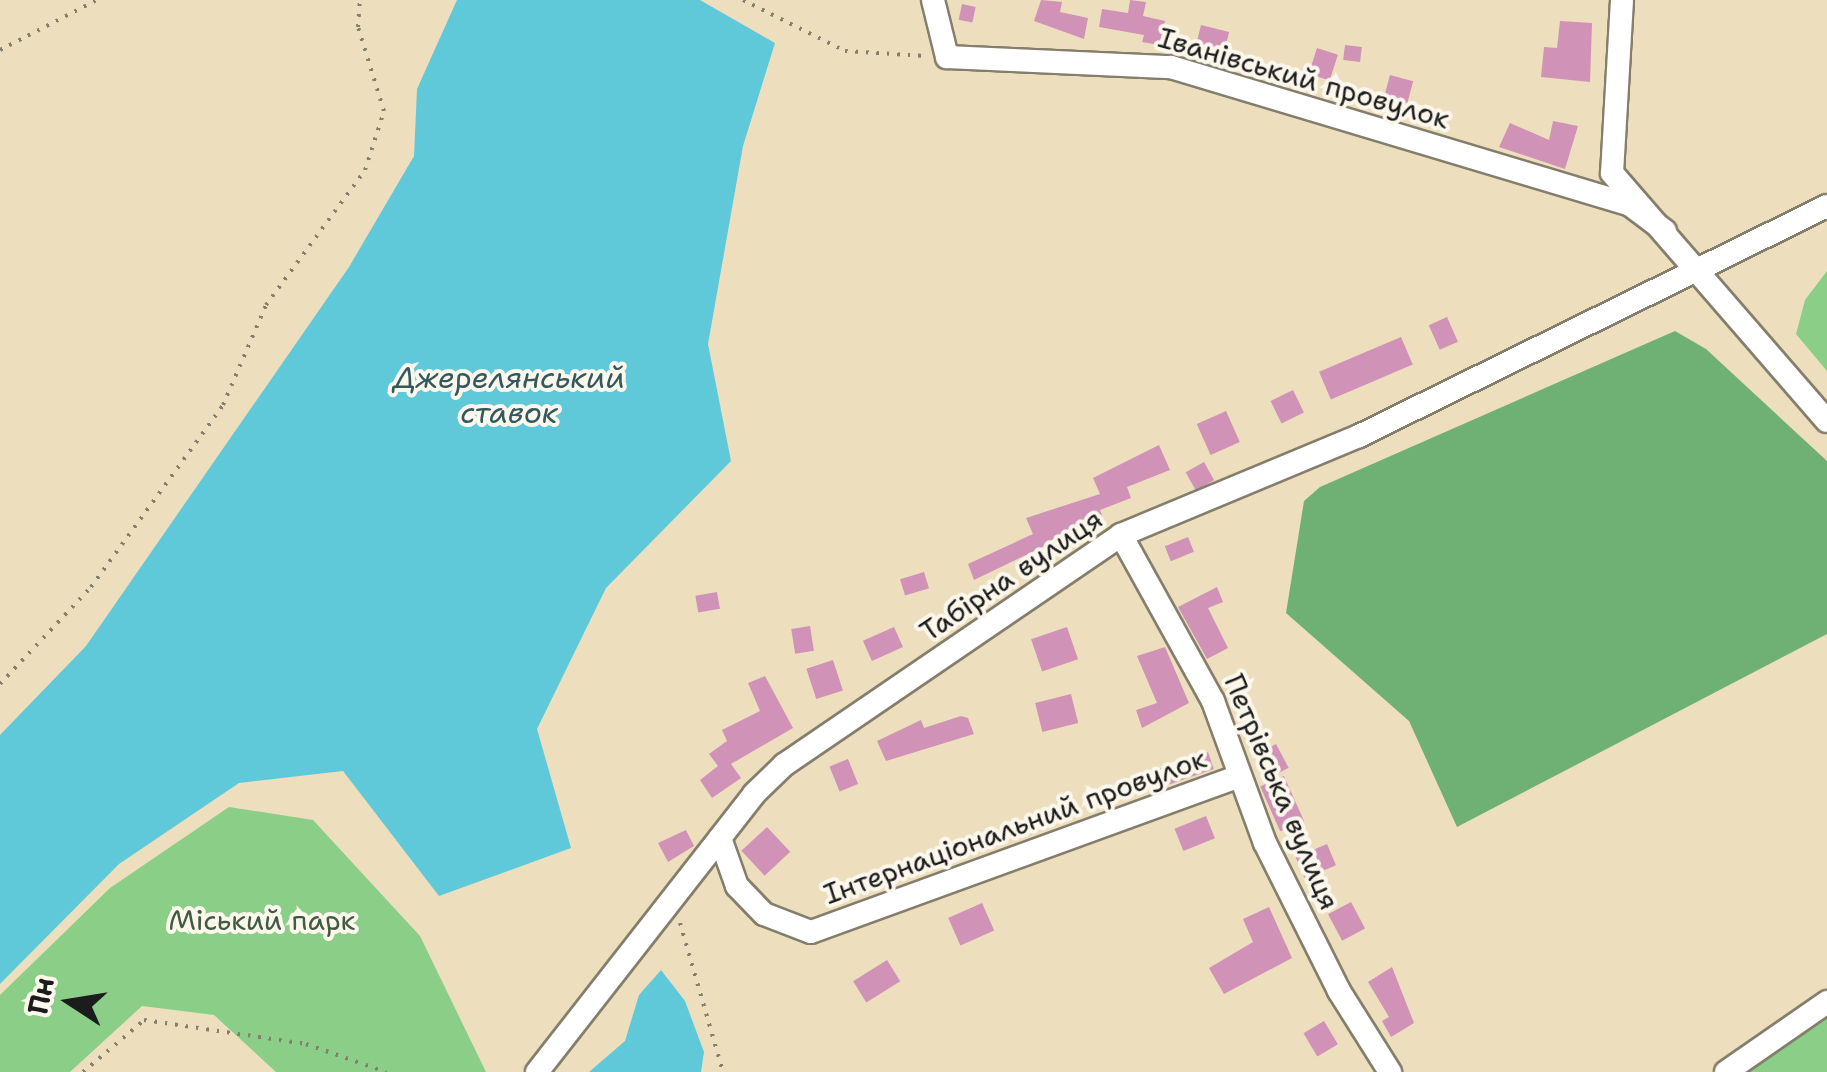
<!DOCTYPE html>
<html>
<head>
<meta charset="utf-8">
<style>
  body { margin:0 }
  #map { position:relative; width:1827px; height:1072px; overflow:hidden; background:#eddfbd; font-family:"Shantell Sans",sans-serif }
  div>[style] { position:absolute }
  .green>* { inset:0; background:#8ace88 }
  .forest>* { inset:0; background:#6fb174 }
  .water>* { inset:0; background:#5fc9da }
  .building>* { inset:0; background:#d092b7; transform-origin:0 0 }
  .path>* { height:4px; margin-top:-2px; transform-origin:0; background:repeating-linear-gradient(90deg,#847e6c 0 2.5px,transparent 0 10.5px) }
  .roads { filter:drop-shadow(2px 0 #847e6c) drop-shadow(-2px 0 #847e6c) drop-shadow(0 2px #847e6c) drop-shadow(0 -2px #847e6c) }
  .minor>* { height:22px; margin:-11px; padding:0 11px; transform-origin:11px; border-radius:11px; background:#fff }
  span { translate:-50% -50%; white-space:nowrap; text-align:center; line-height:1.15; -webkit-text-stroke:8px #fbf7ec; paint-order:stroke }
  .street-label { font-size:28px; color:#1c1c1c }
  .park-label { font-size:28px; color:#425a42 }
  .water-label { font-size:30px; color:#33595e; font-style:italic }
  .north { position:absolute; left:20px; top:952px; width:100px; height:100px; -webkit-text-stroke:8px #fbf7ec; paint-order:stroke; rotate:282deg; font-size:28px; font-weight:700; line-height:40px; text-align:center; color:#1c1c1c }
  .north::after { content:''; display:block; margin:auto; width:35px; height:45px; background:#1c1c1c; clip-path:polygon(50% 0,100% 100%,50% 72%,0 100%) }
</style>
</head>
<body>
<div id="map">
  <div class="green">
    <div style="clip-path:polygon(1827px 271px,1827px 371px,1796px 334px,1805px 300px)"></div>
    <div style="clip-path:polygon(229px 807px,313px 820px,420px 936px,486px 1072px,276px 1072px,214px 1015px,142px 1006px,70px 1072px,0 1072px,0 995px,110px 888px)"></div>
    <div style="clip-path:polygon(1827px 1013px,1827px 1072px,1741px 1072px)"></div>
  </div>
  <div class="forest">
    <div style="clip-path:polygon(1675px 331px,1706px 349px,1827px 461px,1827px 634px,1457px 827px,1409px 721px,1286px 613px,1304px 501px,1320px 487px)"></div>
  </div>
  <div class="water">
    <div style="clip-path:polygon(457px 0,700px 0,775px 43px,743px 146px,708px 344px,731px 461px,606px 588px,537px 729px,571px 848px,439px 896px,343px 771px,239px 783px,119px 864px,0 984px,0 735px,86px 646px,349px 267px,414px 156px,417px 89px)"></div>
    <div style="clip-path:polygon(661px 970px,685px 1001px,704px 1052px,701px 1072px,589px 1072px,625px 1041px,639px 995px)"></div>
  </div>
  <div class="building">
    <div style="clip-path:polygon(1041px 0,1062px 2px,1060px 12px,1088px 18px,1084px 39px,1034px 21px)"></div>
    <div style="clip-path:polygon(1130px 0,1146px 2px,1143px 16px,1165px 21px,1159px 45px,1142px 42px,1144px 35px,1099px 27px,1102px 9px,1128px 13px)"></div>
    <div style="left:962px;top:4px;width:14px;height:16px;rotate:12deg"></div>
    <div style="clip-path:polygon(1560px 21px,1592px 23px,1590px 82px,1541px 77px,1544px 47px,1557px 48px)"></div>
    <div style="left:1201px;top:25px;width:29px;height:23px;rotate:14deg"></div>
    <div style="left:1345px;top:45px;width:17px;height:15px;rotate:7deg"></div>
    <div style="left:1317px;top:48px;width:22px;height:27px;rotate:18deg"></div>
    <div style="left:1390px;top:75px;width:24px;height:31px;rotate:15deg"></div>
    <div style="clip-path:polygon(1553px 121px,1578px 126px,1565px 169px,1499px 147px,1510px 123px,1549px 140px)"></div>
    <div style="left:1447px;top:317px;width:27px;height:20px;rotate:66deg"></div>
    <div style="left:1401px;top:337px;width:30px;height:89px;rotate:67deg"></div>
    <div style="left:1293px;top:390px;width:25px;height:25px;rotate:64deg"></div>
    <div style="left:1226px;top:411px;width:34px;height:32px;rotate:66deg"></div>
    <div style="clip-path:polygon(1159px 445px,1170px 470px,1127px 487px,1131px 498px,1100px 510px,1103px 518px,974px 580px,968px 564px,1033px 534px,1026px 518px,1100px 494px,1093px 478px)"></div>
    <div style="left:1204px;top:462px;width:21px;height:21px;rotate:61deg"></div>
    <div style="left:1188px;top:537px;width:16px;height:25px;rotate:68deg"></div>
    <div style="left:924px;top:572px;width:17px;height:25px;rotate:73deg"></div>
    <div style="clip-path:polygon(1217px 587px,1223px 602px,1208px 608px,1228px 648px,1207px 659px,1178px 607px)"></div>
    <div style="left:717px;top:592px;width:17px;height:22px;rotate:80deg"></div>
    <div style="left:810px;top:626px;width:25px;height:19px;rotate:81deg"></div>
    <div style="left:894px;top:627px;width:22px;height:34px;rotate:66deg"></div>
    <div style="left:1067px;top:627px;width:34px;height:38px;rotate:71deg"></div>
    <div style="clip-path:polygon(1165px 647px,1189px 703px,1142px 728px,1136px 710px,1157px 703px,1137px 656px)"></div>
    <div style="left:833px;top:660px;width:32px;height:28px;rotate:72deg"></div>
    <div style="clip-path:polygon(765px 676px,793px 728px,731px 764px,741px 778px,712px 798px,700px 780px,718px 766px,709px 754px,727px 741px,722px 730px,760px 711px,748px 683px)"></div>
    <div style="left:1071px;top:694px;width:30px;height:37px;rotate:76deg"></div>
    <div style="clip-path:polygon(961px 716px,968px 718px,974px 734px,886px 761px,877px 741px,921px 720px,924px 728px)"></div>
    <div style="left:1276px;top:744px;width:27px;height:16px;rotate:62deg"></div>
    <div style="left:1208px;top:752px;width:18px;height:58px;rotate:71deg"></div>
    <div style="left:848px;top:759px;width:27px;height:20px;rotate:68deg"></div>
    <div style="left:1284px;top:776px;width:49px;height:26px;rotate:66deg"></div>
    <div style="left:1206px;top:816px;width:24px;height:34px;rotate:68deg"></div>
    <div style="left:767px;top:827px;width:34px;height:35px;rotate:47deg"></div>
    <div style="clip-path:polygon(686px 830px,694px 846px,668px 862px,658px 843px)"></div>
    <div style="left:1327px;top:844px;width:23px;height:34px;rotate:67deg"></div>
    <div style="left:1351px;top:902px;width:30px;height:26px;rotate:62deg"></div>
    <div style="left:982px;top:903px;width:30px;height:37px;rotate:66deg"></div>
    <div style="clip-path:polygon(1269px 907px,1292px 958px,1224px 994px,1209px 968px,1253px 942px,1243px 919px)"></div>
    <div style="left:887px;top:960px;width:25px;height:40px;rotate:58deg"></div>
    <div style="clip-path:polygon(1392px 967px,1414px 1023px,1391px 1037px,1382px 1021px,1389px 1017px,1368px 982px)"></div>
    <div style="left:1324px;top:1021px;width:27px;height:24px;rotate:59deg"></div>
  </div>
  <div class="path">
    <div style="left:743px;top:0;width:114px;rotate:26.6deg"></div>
    <div style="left:845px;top:51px;width:81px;rotate:3.5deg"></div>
    <div style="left:0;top:50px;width:109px;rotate:-27.3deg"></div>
    <div style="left:0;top:684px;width:133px;rotate:-46.8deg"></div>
    <div style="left:91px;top:587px;width:225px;rotate:-54deg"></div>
    <div style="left:223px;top:405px;width:109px;rotate:-66.7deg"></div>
    <div style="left:266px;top:305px;width:167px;rotate:-53.7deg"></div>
    <div style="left:365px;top:170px;width:62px;rotate:-72.1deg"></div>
    <div style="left:384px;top:111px;width:88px;rotate:-107.2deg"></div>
    <div style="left:358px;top:27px;width:27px;rotate:-86deg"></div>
    <div style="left:680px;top:923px;width:155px;rotate:73.9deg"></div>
    <div style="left:83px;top:1072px;width:80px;rotate:-40.4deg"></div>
    <div style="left:144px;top:1020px;width:164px;rotate:8.4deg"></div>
    <div style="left:306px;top:1044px;width:85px;rotate:19.3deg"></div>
  </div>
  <div class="roads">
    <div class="minor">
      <div style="left:933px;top:0;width:59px;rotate:76.2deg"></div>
      <div style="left:947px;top:57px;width:224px;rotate:2.6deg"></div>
      <div style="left:1171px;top:67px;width:478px;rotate:16.7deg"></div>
      <div style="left:1629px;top:204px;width:45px;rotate:36.9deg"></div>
      <div style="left:1622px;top:0;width:173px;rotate:93.3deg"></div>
      <div style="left:1612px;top:173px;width:328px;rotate:49.1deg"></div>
      <div style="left:1121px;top:535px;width:190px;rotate:61deg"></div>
      <div style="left:1213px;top:701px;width:151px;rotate:69.9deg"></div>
      <div style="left:1265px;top:843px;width:165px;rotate:63.4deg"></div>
      <div style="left:1339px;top:991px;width:96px;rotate:57.8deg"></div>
      <div style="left:720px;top:838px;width:51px;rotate:70.5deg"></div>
      <div style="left:737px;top:886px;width:39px;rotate:46deg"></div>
      <div style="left:764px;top:914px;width:50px;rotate:21deg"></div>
      <div style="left:811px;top:932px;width:456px;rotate:-20deg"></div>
      <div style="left:537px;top:1072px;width:353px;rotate:-52deg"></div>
      <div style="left:754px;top:794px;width:42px;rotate:-44deg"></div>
      <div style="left:784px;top:765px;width:408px;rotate:-34.3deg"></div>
      <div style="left:1121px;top:535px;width:258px;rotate:-22.6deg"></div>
      <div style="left:1359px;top:436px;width:521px;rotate:-26.17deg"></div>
      <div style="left:1726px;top:1072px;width:123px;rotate:-34.7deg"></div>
    </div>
  </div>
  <div class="street-label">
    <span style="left:1304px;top:78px;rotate:16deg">Іванівський провулок</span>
    <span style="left:1011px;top:575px;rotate:-34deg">Табірна вулиця</span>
    <span style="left:1282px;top:792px;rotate:67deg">Петрівська вулиця</span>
    <span style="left:1015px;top:826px;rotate:-20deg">Інтернаціональний провулок</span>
  </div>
  <div class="park-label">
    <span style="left:262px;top:920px">Міський парк</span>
  </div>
  <div class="water-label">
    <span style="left:509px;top:395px">Джерелянський<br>ставок</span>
  </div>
  <div class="north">Пн</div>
</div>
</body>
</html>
